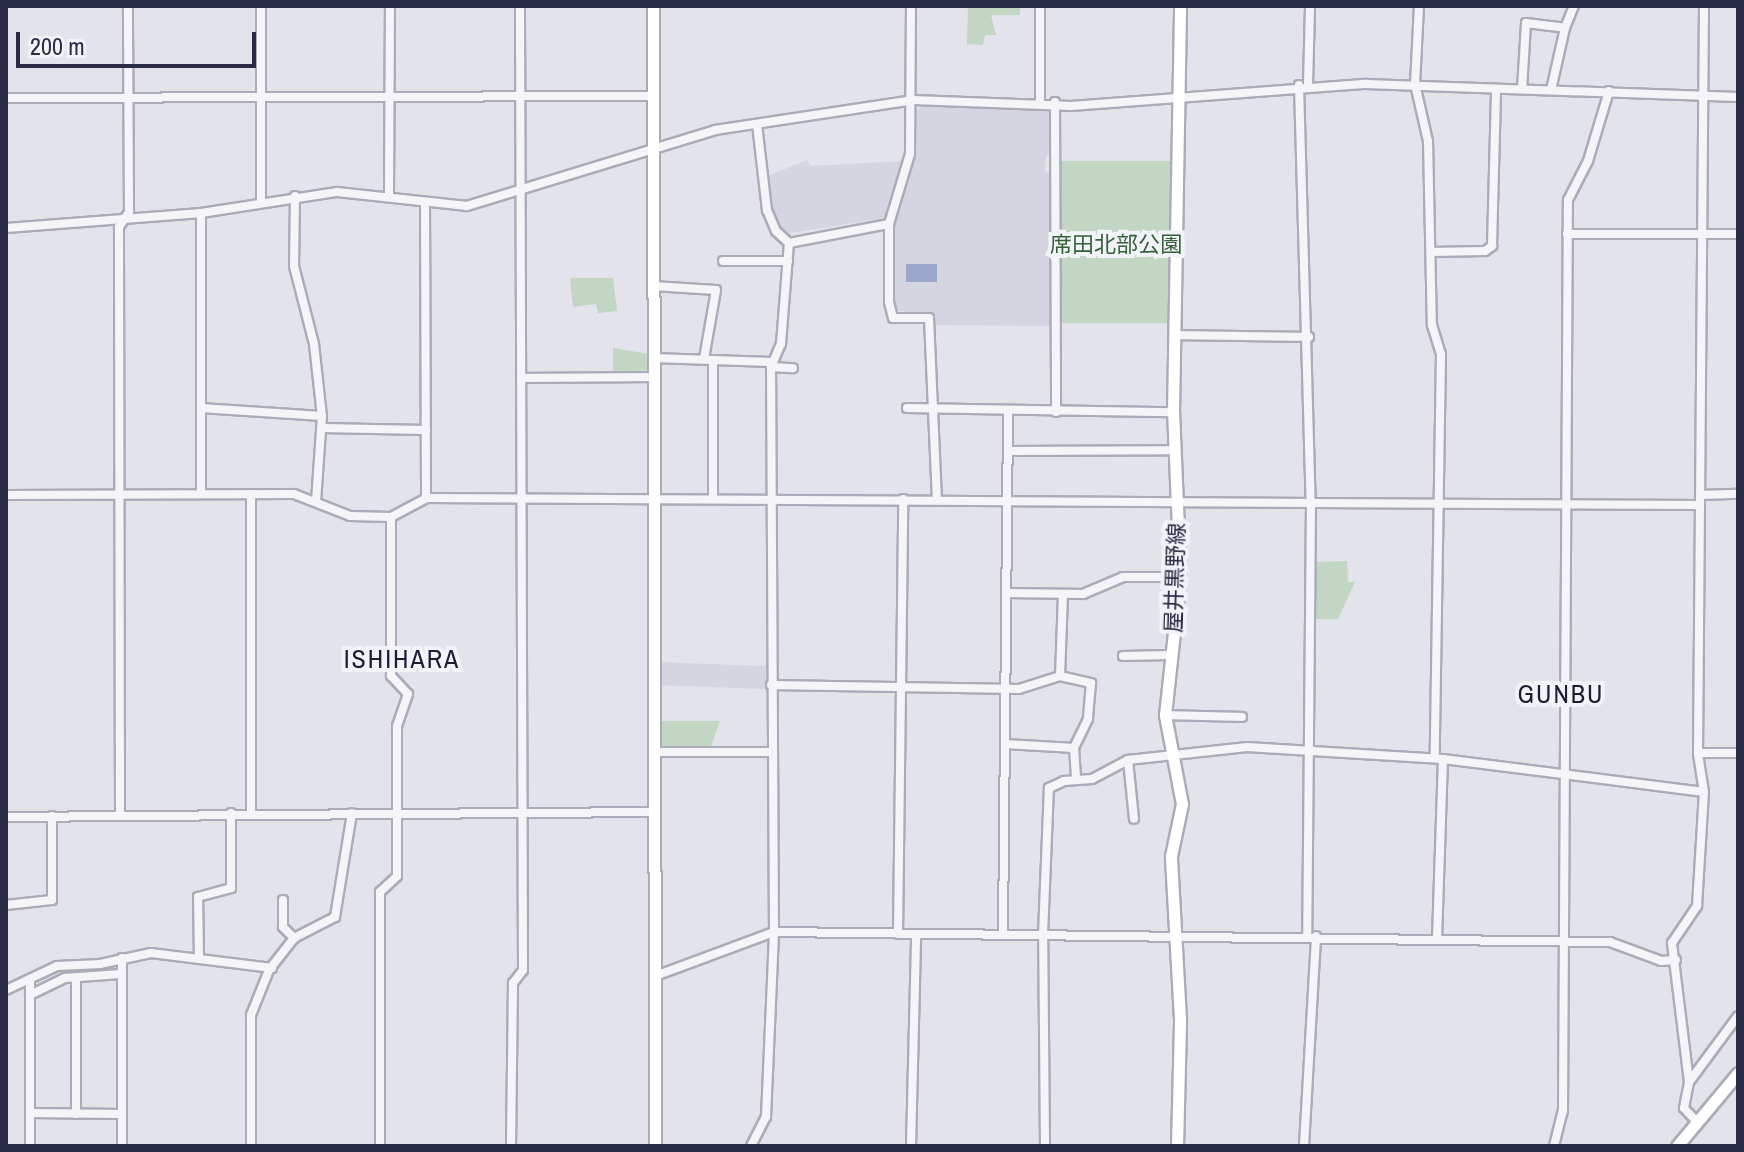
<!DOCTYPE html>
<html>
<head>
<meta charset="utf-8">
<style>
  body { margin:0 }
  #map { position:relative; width:1744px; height:1152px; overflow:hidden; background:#e2e3eb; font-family:"Archivo Narrow","Noto Sans JP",sans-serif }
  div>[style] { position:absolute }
  .built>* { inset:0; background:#d4d5e0; transform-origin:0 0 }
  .green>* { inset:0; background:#c3d5c3; transform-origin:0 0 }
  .water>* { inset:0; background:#9ca7cc; transform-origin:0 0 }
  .roads { filter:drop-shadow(2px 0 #aaacb9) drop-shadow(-2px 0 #aaacb9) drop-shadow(0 2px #aaacb9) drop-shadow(0 -2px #aaacb9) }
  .street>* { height:8px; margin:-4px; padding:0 4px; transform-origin:4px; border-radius:4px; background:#f5f5f9 }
  .secondary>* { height:11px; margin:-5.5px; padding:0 5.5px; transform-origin:5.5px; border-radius:5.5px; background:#fff }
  span { translate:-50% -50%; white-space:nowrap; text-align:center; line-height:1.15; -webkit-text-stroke:8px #f2f3f8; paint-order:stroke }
  .park-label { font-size:22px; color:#366038 }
  .street-label { font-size:22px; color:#292c44 }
  .quarter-label { font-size:26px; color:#1b1d34; letter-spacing:2px }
  .frame { position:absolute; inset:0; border:8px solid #292c44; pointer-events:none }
  .scale { position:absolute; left:16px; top:32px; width:240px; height:36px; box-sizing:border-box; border:4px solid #292c44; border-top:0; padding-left:10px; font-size:24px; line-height:28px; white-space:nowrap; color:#292c44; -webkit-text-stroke:6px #f2f3f8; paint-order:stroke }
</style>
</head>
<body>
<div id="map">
  <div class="built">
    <div style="clip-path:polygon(923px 105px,1051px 108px,1052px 152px,1046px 156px,1045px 171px,1051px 175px,1053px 326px,932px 325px,933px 315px,893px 310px,890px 253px,896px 206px,914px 158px,917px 111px)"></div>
    <div style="clip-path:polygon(807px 160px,810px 166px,903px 161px,887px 218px,784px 234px,770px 205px,768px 176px)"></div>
    <div style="left:766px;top:666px;width:23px;height:106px;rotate:92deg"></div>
  </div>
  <div class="green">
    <div style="clip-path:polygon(968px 6px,1035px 6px,1035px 8px,1020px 8px,1020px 15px,991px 15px,996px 35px,985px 35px,983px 45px,967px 44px)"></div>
    <div style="left:1060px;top:161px;width:113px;height:162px"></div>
    <div style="clip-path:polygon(570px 278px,613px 278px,617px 311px,598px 313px,596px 304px,573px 307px)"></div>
    <div style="clip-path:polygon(613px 348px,649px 354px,648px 370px,613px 374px)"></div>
    <div style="clip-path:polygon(1347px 561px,1348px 582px,1355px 582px,1338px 619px,1311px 619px,1314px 562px)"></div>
    <div style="clip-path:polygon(661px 721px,720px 721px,710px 749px,661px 749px)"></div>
  </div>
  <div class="water">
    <div style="left:906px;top:264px;width:31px;height:18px"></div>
  </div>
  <div class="roads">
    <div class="street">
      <div style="left:261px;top:6px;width:196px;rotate:90deg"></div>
      <div style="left:911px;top:6px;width:148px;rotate:90.4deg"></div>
      <div style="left:910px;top:154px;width:73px;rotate:106.7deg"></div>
      <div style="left:889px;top:224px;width:78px;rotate:90deg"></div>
      <div style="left:889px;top:302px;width:16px;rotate:76deg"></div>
      <div style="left:893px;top:318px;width:36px"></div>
      <div style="left:929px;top:318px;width:181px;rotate:87.5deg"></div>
      <div style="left:1419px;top:6px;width:78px;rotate:92.9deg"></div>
      <div style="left:1415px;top:84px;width:58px;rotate:77.2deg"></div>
      <div style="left:1428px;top:141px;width:184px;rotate:88.8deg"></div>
      <div style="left:1432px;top:325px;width:30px;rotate:73deg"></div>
      <div style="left:1441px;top:354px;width:404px;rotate:90.9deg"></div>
      <div style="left:1308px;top:84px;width:78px;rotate:-88.5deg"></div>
      <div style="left:1299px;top:85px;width:418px;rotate:88.4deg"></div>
      <div style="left:1311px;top:503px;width:433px;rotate:90.5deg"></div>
      <div style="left:1522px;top:89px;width:66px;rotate:-86.5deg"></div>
      <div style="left:1526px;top:23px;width:39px;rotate:7deg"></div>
      <div style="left:1565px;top:28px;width:24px;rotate:-68deg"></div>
      <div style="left:1551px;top:90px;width:64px;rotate:-77.3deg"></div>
      <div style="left:6px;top:98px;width:645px;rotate:-0.18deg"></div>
      <div style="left:1040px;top:101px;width:95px;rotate:-90deg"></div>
      <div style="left:1055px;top:102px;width:310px;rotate:89.8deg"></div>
      <div style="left:757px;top:124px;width:87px;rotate:83.4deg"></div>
      <div style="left:767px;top:210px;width:23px;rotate:67deg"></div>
      <div style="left:776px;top:231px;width:18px;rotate:43deg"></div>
      <div style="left:389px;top:194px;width:188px;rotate:-89.7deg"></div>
      <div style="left:295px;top:196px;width:70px;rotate:90.8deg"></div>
      <div style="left:294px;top:266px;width:81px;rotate:75.6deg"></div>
      <div style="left:314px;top:344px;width:72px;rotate:83.7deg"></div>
      <div style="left:322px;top:416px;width:86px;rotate:94deg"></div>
      <div style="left:425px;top:202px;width:296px;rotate:89.8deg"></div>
      <div style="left:201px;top:213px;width:281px;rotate:90deg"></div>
      <div style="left:6px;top:228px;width:196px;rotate:-4.4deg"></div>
      <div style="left:201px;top:213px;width:138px;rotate:-8.8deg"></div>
      <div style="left:337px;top:192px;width:131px;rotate:6.1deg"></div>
      <div style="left:467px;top:206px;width:259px;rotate:-17deg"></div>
      <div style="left:715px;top:130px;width:201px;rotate:-8.6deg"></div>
      <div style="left:914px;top:100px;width:157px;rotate:2.2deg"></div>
      <div style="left:1071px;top:106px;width:296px;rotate:-4.3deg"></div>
      <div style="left:1366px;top:84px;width:372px;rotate:2deg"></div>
      <div style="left:1567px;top:234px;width:171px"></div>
      <div style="left:789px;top:243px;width:102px;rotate:-10.8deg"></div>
      <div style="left:1431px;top:252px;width:54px;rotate:-1.1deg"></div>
      <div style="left:1485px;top:251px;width:9px;rotate:-36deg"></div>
      <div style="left:1492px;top:246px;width:157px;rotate:-88.5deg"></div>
      <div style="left:723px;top:261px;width:65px"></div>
      <div style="left:653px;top:286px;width:63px;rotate:3.6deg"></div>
      <div style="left:716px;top:290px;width:70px;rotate:99.9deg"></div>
      <div style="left:1174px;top:335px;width:135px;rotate:0.8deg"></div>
      <div style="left:653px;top:358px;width:118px;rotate:1.9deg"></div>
      <div style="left:713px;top:361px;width:136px;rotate:90deg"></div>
      <div style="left:771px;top:367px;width:22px;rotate:3deg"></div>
      <div style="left:521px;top:378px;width:132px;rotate:-0.4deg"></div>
      <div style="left:201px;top:408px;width:121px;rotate:3.8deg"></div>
      <div style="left:907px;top:408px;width:266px;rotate:0.9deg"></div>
      <div style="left:322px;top:428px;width:104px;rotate:1.1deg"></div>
      <div style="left:1008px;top:451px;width:165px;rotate:-0.3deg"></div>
      <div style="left:6px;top:495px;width:288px;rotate:-0.2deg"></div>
      <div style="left:294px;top:494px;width:60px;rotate:21.4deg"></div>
      <div style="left:350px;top:516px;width:41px;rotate:1.4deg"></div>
      <div style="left:391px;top:517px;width:40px;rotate:-28deg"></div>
      <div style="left:426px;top:498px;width:1273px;rotate:0.32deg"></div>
      <div style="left:1700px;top:495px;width:38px;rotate:-2deg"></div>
      <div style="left:1007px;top:593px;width:76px;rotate:0.8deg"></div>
      <div style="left:1083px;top:594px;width:43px;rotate:-23deg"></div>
      <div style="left:1123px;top:577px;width:57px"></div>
      <div style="left:1123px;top:656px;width:48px;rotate:-1.2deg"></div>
      <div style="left:1060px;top:676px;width:81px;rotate:-87.9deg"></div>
      <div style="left:771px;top:685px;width:248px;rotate:0.9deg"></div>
      <div style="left:1019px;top:689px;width:43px;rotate:-17.6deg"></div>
      <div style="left:1060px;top:676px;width:32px;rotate:13deg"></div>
      <div style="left:1091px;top:683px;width:36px;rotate:95deg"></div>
      <div style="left:1088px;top:719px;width:32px;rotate:116deg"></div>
      <div style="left:1074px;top:748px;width:69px;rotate:-176.7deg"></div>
      <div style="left:1165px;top:715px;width:77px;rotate:1.5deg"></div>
      <div style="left:1074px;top:748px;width:31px;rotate:86deg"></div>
      <div style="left:655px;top:752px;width:115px"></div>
      <div style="left:1698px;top:753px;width:40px"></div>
      <div style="left:1128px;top:760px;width:59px;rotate:84.2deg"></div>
      <div style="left:251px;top:813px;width:319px;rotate:-90deg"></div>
      <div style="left:120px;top:816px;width:589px;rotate:-90.1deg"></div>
      <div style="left:119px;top:227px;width:18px;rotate:-56deg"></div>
      <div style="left:129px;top:212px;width:206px;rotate:-90.3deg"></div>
      <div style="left:6px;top:817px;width:648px;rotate:-0.44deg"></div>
      <div style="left:283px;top:900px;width:27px;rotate:90deg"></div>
      <div style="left:283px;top:927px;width:16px;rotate:45deg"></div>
      <div style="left:6px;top:905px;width:46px;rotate:-6.2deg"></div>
      <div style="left:52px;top:900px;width:84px;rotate:-90deg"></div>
      <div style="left:898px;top:934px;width:435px;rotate:-89.3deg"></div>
      <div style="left:1003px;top:935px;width:524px;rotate:-89.45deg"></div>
      <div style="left:1437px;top:939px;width:180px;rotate:-88.1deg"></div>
      <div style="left:122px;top:958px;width:188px;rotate:90deg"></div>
      <div style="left:199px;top:958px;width:61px;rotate:-90.9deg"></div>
      <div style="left:198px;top:897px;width:34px;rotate:-15deg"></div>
      <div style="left:231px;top:888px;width:75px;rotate:-90deg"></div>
      <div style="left:655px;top:976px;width:127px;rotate:-20.3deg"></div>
      <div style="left:774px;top:932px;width:836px;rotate:0.69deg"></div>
      <div style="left:1610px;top:942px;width:54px;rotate:20.4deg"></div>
      <div style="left:1661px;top:961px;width:15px;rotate:-4deg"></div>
      <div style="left:76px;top:978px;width:136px;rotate:90deg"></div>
      <div style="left:30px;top:980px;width:166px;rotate:90deg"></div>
      <div style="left:6px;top:990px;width:56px;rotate:-25.2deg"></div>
      <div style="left:57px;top:966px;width:43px;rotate:-2.7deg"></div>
      <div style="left:100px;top:964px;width:52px;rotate:-12.2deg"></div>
      <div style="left:151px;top:953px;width:122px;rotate:7.1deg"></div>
      <div style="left:30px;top:995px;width:39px;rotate:-26deg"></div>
      <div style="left:65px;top:978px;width:56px;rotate:-4.1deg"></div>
      <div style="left:1689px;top:1082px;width:140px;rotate:-97deg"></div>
      <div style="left:1672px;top:943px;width:45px;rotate:-56deg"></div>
      <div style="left:1697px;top:906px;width:114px;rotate:-86.5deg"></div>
      <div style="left:1704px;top:792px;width:39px;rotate:-99deg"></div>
      <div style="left:1698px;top:753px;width:747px;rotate:-89.54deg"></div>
      <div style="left:30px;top:1113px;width:92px;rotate:0.6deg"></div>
      <div style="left:1697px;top:1122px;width:19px;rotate:-133deg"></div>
      <div style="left:1684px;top:1108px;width:26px;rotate:-79deg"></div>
      <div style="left:1689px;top:1082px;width:82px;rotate:-53.4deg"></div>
      <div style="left:251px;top:1146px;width:131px;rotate:-90deg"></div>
      <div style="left:251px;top:1015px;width:48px;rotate:-68.2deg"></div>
      <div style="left:269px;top:970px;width:41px;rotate:-52deg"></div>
      <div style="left:294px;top:938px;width:46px;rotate:-27.1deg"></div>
      <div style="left:335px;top:917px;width:105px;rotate:-80.7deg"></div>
      <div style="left:380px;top:1146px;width:254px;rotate:-90deg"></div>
      <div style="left:380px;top:892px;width:23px;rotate:-43deg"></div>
      <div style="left:397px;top:876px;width:150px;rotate:-90deg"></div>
      <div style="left:397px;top:726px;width:34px;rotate:-71deg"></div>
      <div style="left:408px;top:694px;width:25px;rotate:-133deg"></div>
      <div style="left:391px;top:676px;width:159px;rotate:-90deg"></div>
      <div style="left:511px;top:1146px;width:163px;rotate:-89.3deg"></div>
      <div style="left:513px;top:983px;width:16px;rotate:-52deg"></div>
      <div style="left:523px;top:970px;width:964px;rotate:-90.18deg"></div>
      <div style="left:751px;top:1146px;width:33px;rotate:-63deg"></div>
      <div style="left:766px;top:1117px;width:185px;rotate:-87.5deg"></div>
      <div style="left:774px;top:932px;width:565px;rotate:-90.3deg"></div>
      <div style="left:771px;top:367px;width:25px;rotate:-67deg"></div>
      <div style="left:781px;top:344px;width:101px;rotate:-85.5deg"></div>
      <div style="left:911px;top:1146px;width:212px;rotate:-88.6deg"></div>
      <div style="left:1045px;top:1146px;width:211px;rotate:-90.5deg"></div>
      <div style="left:1043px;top:935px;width:147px;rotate:-87.7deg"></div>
      <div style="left:1049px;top:788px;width:17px;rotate:-25deg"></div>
      <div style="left:1064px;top:781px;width:28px;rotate:-4deg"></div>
      <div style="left:1092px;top:779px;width:41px;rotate:-27.8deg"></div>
      <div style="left:1128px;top:760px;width:120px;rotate:-6.2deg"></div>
      <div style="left:1247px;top:747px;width:196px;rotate:3.5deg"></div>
      <div style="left:1443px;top:759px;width:263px;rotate:7.2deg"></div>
      <div style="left:1304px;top:1146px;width:210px;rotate:-86.7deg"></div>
      <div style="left:1554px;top:1146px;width:36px;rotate:-76deg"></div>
      <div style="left:1563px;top:1111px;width:911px;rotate:-89.69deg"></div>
      <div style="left:1568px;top:200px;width:44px;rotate:-62.9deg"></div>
      <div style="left:1588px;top:161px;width:73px;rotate:-73.3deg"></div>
    </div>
    <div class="secondary">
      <div style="left:653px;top:6px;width:1140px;rotate:89.9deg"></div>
      <div style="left:1177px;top:1146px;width:127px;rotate:-88.6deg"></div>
      <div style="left:1180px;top:1019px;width:163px;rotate:-93.2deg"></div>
      <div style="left:1171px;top:856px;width:53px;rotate:-78.1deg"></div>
      <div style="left:1182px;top:804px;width:91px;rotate:-100.8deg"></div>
      <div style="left:1165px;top:715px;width:139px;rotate:-83.8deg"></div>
      <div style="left:1180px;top:577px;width:165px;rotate:-92.4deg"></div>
      <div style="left:1173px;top:412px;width:406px;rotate:-89deg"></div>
      <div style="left:1677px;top:1146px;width:95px;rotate:-50.1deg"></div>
    </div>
  </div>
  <div class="park-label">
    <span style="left:1116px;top:245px">席田北部公園</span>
  </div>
  <div class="street-label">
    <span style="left:1175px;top:578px;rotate:-88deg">屋井黒野線</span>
  </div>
  <div class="quarter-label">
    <span style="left:402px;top:659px">ISHIHARA</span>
    <span style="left:1561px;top:694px">GUNBU</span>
  </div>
  <div class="frame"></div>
  <div class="scale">200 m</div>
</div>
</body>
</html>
